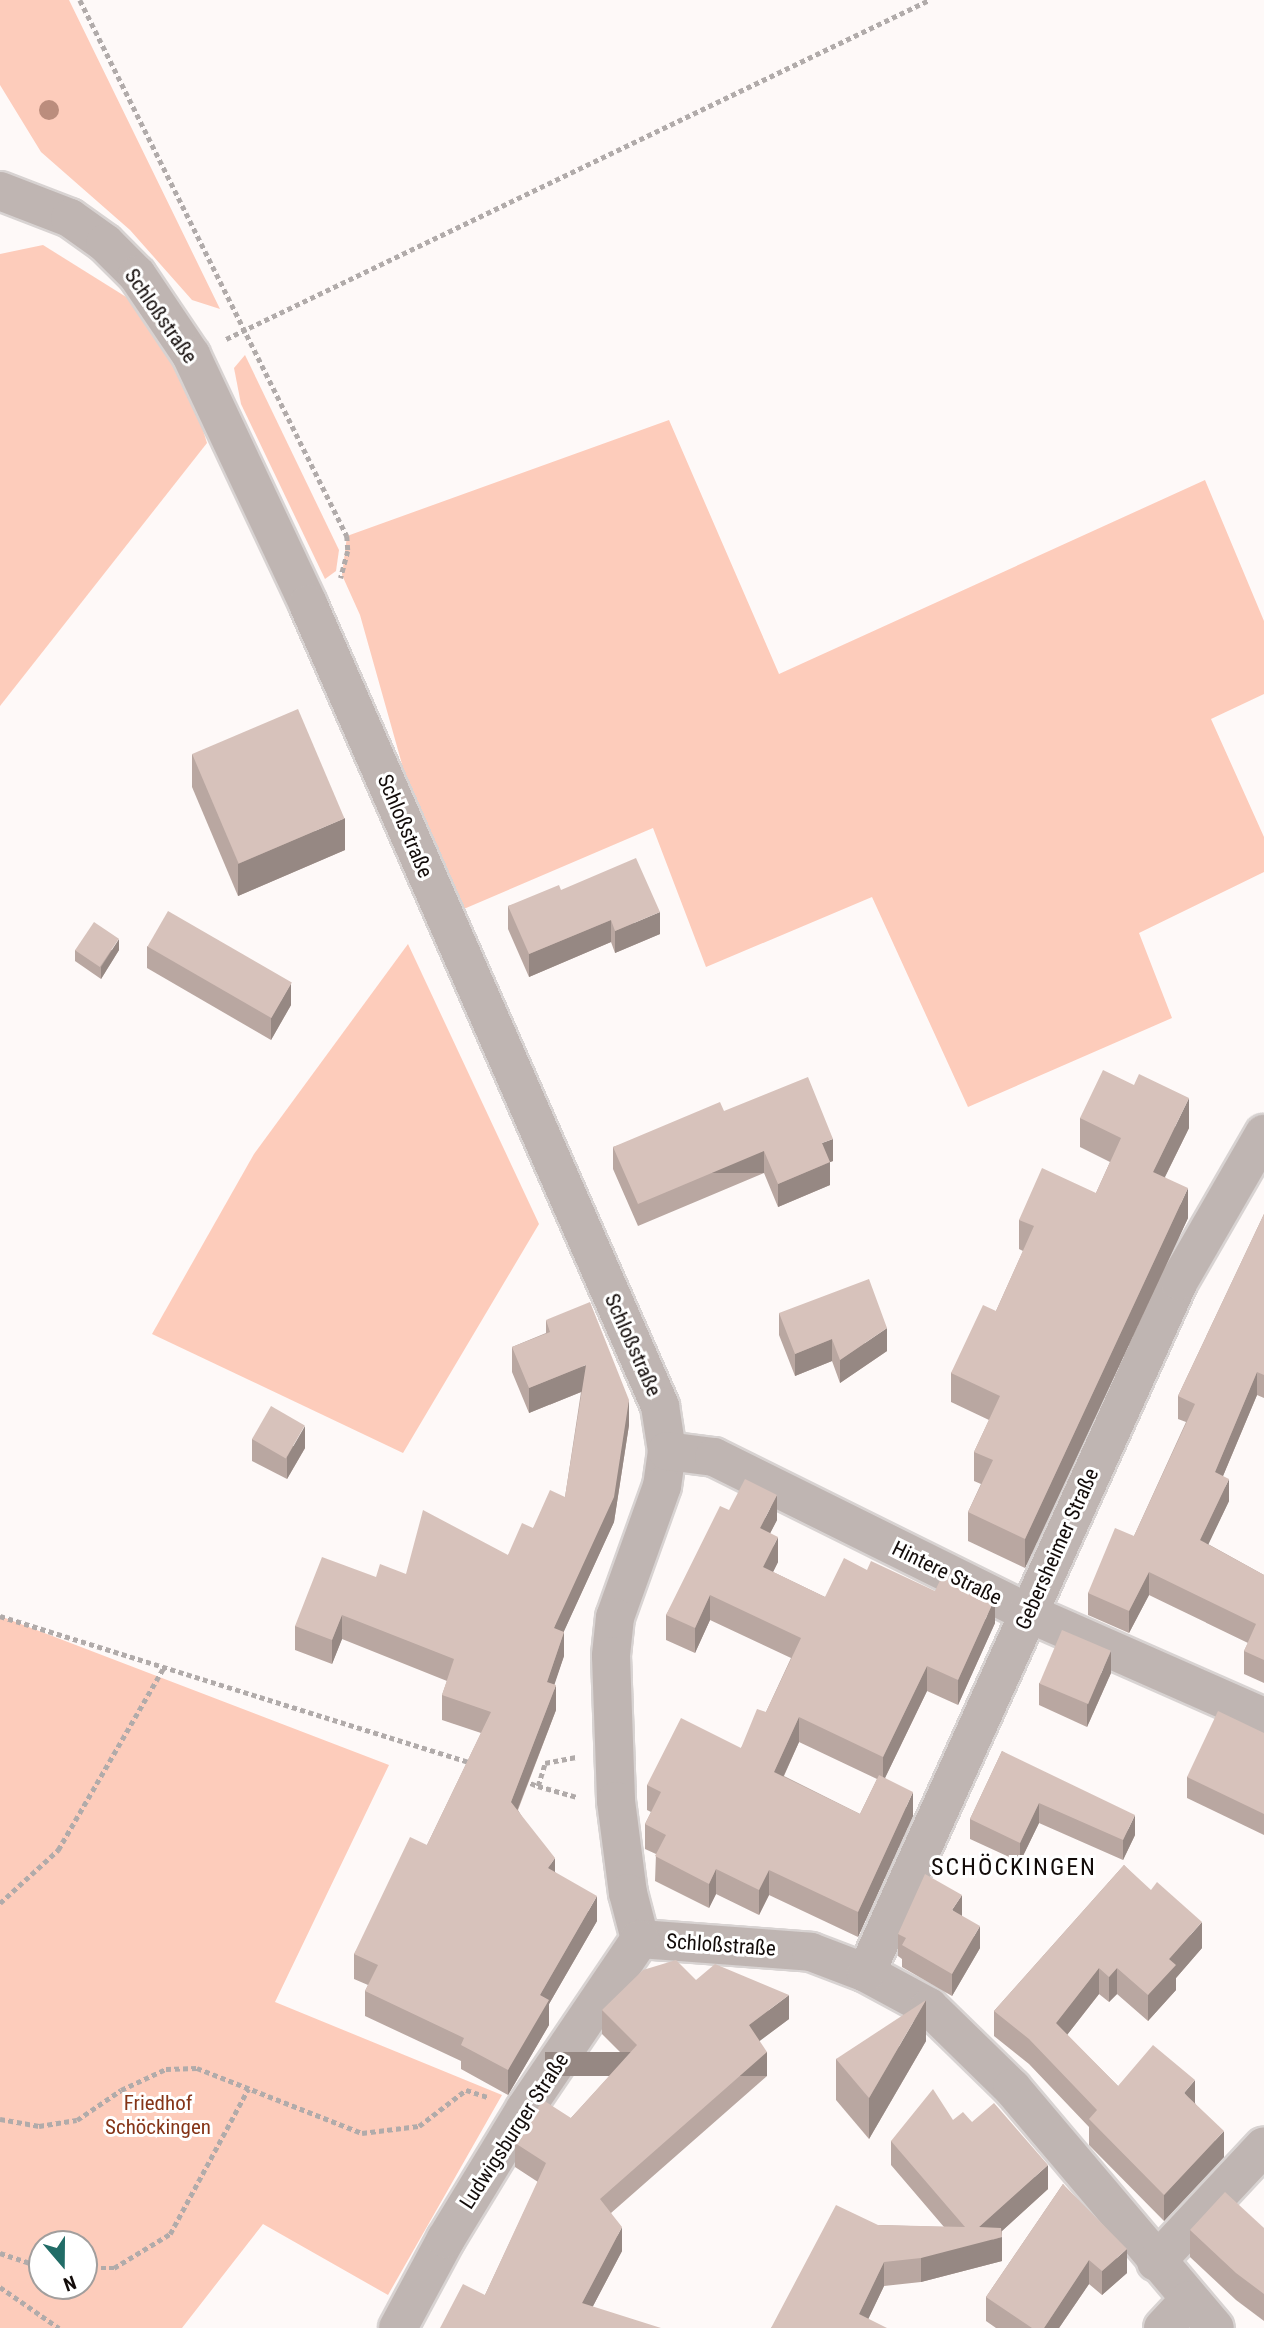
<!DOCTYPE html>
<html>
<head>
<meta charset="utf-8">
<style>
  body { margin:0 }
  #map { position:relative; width:1264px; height:2328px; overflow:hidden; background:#fef9f8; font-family:"Roboto Condensed",sans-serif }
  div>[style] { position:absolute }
  .green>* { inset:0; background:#fdccbb }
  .path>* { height:4.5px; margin-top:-2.25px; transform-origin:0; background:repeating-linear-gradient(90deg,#b1abaa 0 5px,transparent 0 8.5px) }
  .roads { filter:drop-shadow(2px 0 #d8d3d2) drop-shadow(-2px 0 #d8d3d2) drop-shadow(0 2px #d8d3d2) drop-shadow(0 -2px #d8d3d2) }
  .minor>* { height:38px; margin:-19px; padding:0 19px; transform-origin:19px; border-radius:19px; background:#bfb5b2 }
  .trees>* { width:20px; height:20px; margin:-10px; border-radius:50%; background:#bb8d7d }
  .wall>* { inset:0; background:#b9a7a1 }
  .shaded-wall>* { inset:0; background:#968883; transform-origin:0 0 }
  .building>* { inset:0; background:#d7c2bb; transform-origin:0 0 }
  span { translate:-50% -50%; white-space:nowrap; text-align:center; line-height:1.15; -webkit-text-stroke:6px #fff; paint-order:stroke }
  .street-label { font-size:21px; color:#130c0a }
  .park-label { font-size:21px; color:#853518 }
  .quarter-label { font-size:24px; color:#130c0a; letter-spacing:2px }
  .north { position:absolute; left:28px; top:2230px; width:70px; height:70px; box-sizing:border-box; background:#fff; border:2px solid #a19e9d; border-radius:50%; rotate:160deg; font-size:19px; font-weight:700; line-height:28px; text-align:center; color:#130c0a }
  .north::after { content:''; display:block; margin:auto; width:24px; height:32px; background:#216c67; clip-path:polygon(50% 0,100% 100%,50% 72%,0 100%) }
</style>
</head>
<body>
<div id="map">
  <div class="green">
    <div style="clip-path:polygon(0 0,69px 0,220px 309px,192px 300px,130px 230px,41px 152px,0 85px)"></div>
    <div style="clip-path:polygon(43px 245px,171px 325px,207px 443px,0 706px,0 254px)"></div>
    <div style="clip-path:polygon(245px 355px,339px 550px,336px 571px,325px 579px,241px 404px,234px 368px)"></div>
    <div style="clip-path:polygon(669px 420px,779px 674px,1205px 480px,1264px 621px,1264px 694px,1211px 719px,1264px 837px,1264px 872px,1139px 933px,1172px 1018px,968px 1107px,872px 897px,706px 967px,653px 828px,445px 917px,360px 615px,342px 575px,347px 536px)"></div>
    <div style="clip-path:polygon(408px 944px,539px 1224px,403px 1453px,152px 1334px,254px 1154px)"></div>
    <div style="clip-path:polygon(evenodd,0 1616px,389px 1765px,275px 2002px,502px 2095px,388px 2295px,263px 2224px,182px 2328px,0 2328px,0 1616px,42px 2244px,84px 2244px,84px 2286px,42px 2286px,42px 2244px)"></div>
  </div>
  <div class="path">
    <div style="left:80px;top:0;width:599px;rotate:63.52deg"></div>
    <div style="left:347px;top:536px;width:15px;rotate:86deg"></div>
    <div style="left:348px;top:551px;width:28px;rotate:105deg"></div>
    <div style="left:226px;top:339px;width:780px;rotate:-25.74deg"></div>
    <div style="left:0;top:1616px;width:494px;rotate:17.3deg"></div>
    <div style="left:523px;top:1780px;width:16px;rotate:22deg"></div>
    <div style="left:538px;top:1786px;width:24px;rotate:-73deg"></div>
    <div style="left:545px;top:1763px;width:33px;rotate:-11deg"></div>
    <div style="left:538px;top:1786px;width:41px;rotate:15.8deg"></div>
    <div style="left:0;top:1903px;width:79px;rotate:-42.4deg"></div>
    <div style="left:58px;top:1850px;width:211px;rotate:-59.9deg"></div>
    <div style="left:0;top:2119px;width:40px;rotate:10deg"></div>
    <div style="left:39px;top:2126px;width:38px;rotate:-9deg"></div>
    <div style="left:77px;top:2120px;width:53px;rotate:-34.3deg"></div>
    <div style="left:121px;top:2090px;width:50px;rotate:-25deg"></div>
    <div style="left:166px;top:2069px;width:31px;rotate:-2deg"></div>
    <div style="left:197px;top:2068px;width:177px;rotate:21.5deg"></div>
    <div style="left:362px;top:2133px;width:57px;rotate:-7deg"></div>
    <div style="left:419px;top:2126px;width:59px;rotate:-37.5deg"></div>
    <div style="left:466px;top:2090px;width:23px;rotate:18deg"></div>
    <div style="left:0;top:2253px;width:44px;rotate:18.4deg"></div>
    <div style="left:84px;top:2268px;width:30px"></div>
    <div style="left:114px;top:2268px;width:66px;rotate:-31.3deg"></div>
    <div style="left:170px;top:2234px;width:165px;rotate:-61.7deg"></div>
    <div style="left:0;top:2287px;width:72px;rotate:34.8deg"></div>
  </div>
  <div class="roads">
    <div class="minor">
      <div style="left:0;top:191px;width:75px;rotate:21.1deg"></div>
      <div style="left:70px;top:218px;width:43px;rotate:35.5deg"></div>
      <div style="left:105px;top:243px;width:45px;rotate:45deg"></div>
      <div style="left:137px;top:275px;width:97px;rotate:56deg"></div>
      <div style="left:191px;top:355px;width:275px;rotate:64.8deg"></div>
      <div style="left:308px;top:604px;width:876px;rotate:66.3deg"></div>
      <div style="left:660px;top:1406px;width:46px;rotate:81.2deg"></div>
      <div style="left:667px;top:1451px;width:35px;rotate:98deg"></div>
      <div style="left:662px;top:1486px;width:139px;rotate:109.7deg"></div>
      <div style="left:615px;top:1617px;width:39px;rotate:96deg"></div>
      <div style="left:611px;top:1656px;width:145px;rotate:88deg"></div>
      <div style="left:616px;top:1801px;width:93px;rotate:82.6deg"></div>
      <div style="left:628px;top:1893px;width:48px;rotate:75.4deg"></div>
      <div style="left:667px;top:1451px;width:47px;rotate:7.3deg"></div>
      <div style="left:714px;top:1457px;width:351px;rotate:26.4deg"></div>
      <div style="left:1028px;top:1613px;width:258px;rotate:23.8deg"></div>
      <div style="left:640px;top:1939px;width:171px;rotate:4.3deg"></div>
      <div style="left:811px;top:1952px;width:59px;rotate:20.9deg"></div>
      <div style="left:866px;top:1973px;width:72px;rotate:28.4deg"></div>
      <div style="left:929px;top:2007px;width:116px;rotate:44.3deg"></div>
      <div style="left:1012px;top:2088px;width:314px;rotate:49.8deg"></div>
      <div style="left:866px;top:1973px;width:759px;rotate:-65.66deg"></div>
      <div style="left:1179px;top:1281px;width:170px;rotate:-60deg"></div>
      <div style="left:1156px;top:2262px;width:158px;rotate:-47deg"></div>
      <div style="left:398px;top:2328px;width:101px;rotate:-61.7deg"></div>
      <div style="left:446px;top:2239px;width:152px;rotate:-58.7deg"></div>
      <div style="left:525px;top:2109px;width:205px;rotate:-55.9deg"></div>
      <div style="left:1163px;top:2328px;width:38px;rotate:-47deg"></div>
    </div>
  </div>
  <div class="trees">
    <div style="left:49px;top:110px"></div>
  </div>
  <div class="wall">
    <div style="clip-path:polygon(192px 754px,345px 850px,238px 896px,192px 787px)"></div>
    <div style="clip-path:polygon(561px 890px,660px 934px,615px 953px,611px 942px,529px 977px,508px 929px,508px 906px)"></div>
    <div style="clip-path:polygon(147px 946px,291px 1005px,271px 1040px,147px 968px)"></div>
    <div style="clip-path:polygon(75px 950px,119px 950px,101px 979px,75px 961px)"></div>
    <div style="clip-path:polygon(724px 1111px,833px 1161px,830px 1162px,830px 1185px,778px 1207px,764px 1173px,638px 1226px,613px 1169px,613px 1147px)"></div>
    <div style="clip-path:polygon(1080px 1118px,1189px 1128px,1165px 1177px,1188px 1218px,1025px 1568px,968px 1541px,968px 1512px,981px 1484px,974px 1481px,974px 1452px,989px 1420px,951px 1402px,951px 1373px,996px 1311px,1023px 1251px,1019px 1249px,1019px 1220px,1096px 1193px,1110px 1162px,1080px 1147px)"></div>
    <div style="clip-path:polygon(1264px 1214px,1264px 1398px,1257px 1395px,1223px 1476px,1229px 1501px,1208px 1544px,1264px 1575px,1264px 1683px,1244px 1674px,1244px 1651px,1248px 1643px,1149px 1595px,1129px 1633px,1088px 1615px,1088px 1593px,1134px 1536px,1186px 1422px,1178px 1419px,1178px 1396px)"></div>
    <div style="clip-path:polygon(779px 1313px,887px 1351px,840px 1383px,832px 1361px,795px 1376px,779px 1335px)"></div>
    <div style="clip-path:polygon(546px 1320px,629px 1425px,614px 1522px,564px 1631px,564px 1656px,554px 1684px,556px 1710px,518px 1810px,555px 1872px,597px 1921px,549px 2004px,549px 2025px,508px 2095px,461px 2069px,461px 2061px,365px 2016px,365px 1991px,368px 1985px,354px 1979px,354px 1954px,427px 1845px,481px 1733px,442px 1720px,442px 1695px,447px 1681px,342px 1639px,332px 1664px,295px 1650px,295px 1626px,376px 1577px,406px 1574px,508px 1555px,533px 1528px,565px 1497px,581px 1392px,529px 1413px,512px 1372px,512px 1347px,546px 1333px)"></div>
    <div style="clip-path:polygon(252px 1439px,305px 1448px,287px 1479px,252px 1461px)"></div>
    <div style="clip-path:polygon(evenodd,729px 1510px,777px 1520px,770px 1533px,778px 1562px,773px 1572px,825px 1597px,867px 1570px,995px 1623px,958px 1705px,927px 1691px,885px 1778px,913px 1816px,858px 1937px,769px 1895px,759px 1915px,716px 1894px,709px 1908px,655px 1881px,656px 1854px,645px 1849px,645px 1824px,651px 1812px,647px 1810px,647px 1785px,741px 1748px,766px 1712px,791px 1658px,710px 1620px,695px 1653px,666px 1640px,666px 1615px,729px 1510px,799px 1742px,877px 1779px,860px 1814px,784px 1776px,799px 1742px)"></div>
    <div style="clip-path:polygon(1111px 1673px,1087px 1727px,1039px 1705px,1039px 1683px)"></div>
    <div style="clip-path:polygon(1264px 1733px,1264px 1835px,1187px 1798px,1187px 1777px)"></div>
    <div style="clip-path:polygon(1002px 1751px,1135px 1835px,1123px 1860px,1039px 1823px,1020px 1862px,970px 1839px,970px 1819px)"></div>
    <div style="clip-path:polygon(1124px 1865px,1202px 1948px,1176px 1978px,1176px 1990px,1148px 2021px,1117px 1994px,1109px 2002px,1099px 1994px,1067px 2035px,1118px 2086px,1195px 2103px,1224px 2157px,1164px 2221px,1089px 2145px,1089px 2127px,1029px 2064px,994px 2036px,994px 2011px)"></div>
    <div style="clip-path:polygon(962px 1916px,980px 1948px,952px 1996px,902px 1967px,902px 1959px,898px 1956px,898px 1934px)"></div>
    <div style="clip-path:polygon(696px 1980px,789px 2019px,759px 2041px,767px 2076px,611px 2213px,622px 2251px,593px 2306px,485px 2295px,538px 2182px,515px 2167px,515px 2143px,571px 2118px,626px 2058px,602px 2034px,602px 2010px)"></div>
    <div style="clip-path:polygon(926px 2041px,869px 2139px,836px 2100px,836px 2059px)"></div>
    <div style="clip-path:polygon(953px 2120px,972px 2122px,1048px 2189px,1002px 2231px,1002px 2261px,921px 2282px,884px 2286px,868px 2319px,771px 2328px,878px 2225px,944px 2227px,891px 2165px,891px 2141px)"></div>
    <div style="clip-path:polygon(1063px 2184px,1127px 2273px,1102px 2295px,1089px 2284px,1059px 2328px,996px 2328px,986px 2321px,986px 2297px)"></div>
    <div style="clip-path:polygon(1264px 2228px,1264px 2321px,1236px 2300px,1190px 2257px,1190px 2230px)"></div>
  </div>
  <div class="shaded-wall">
    <div style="clip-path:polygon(345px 818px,345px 850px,238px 896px,238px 864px)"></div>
    <div style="clip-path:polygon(660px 912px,660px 934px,615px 953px,615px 931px)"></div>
    <div style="clip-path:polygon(611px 920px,611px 942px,529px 977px,529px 954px)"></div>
    <div style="clip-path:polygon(119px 939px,119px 950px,101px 979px,101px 967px)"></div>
    <div style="clip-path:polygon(291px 983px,291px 1005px,271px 1040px,271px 1018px)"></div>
    <div style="clip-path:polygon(1189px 1098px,1189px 1128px,1153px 1201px,1153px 1172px)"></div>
    <div style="clip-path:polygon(833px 1139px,833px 1161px,822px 1165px,822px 1143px)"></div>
    <div style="left:764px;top:1151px;width:22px;height:137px;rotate:90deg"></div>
    <div style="clip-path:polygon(830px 1162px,830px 1185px,778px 1207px,778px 1184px)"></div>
    <div style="clip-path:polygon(1188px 1188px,1188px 1218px,1025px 1568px,1025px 1539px)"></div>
    <div style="clip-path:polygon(887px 1328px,887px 1351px,840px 1383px,840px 1360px)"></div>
    <div style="clip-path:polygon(832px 1339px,832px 1361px,795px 1376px,795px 1354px)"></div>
    <div style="clip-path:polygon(586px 1365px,586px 1390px,529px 1413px,529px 1388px)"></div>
    <div style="clip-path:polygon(1257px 1372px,1257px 1395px,1215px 1495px,1215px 1472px)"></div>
    <div style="clip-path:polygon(629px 1400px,629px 1425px,614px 1522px,554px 1653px,554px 1628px)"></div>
    <div style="clip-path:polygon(305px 1426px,305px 1448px,287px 1479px,287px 1457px)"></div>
    <div style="clip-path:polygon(1229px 1479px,1229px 1501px,1200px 1562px,1200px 1540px)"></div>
    <div style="clip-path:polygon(777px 1495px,777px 1520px,760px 1553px,760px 1528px)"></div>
    <div style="clip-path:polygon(778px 1537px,778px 1562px,763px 1592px,763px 1567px)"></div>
    <div style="clip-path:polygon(1149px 1572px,1149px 1595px,1129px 1633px,1129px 1611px)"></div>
    <div style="clip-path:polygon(710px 1595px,710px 1620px,695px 1653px,695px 1628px)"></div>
    <div style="clip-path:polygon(995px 1598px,995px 1623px,958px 1705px,958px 1680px)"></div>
    <div style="clip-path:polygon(342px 1615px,342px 1639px,332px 1664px,332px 1640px)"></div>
    <div style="clip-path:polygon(564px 1632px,564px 1656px,547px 1707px,547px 1682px)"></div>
    <div style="clip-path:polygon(1111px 1651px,1111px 1673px,1087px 1727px,1087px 1705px)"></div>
    <div style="clip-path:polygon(927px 1666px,927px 1691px,883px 1782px,883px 1757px)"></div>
    <div style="clip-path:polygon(556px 1685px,556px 1710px,511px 1826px,511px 1802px)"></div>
    <div style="clip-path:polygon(799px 1717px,799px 1742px,774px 1797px,774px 1772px)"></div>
    <div style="clip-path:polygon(913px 1792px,913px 1816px,858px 1937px,858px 1912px)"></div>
    <div style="clip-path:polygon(1039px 1803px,1039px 1823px,1020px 1862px,1020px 1843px)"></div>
    <div style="clip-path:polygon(1135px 1815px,1135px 1835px,1123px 1860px,1123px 1840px)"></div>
    <div style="clip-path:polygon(555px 1858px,555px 1883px,548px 1868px)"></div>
    <div style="clip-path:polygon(716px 1869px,716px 1894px,709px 1908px,709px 1884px)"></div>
    <div style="clip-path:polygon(769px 1870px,769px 1895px,759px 1915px,759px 1890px)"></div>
    <div style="clip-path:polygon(962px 1895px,962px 1918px,952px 1910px)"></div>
    <div style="clip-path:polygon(597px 1896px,597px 1921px,549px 2004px,549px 2025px,508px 2095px,508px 2070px,540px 1995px)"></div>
    <div style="clip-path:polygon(1202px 1922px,1202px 1948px,1176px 1978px,1176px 1990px,1148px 2021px,1148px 1995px,1169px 1959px)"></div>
    <div style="clip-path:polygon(980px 1926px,980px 1948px,952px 1996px,952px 1974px)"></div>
    <div style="clip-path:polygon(1099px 1968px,1099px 1994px,1056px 2049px,1056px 2023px)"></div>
    <div style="clip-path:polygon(1117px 1968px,1117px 1994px,1109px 2002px,1109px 1977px)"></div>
    <div style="clip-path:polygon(789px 1995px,789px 2019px,749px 2049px,749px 2025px)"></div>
    <div style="clip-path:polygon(926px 2000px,926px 2041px,869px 2139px,869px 2098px)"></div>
    <div style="left:767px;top:2052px;width:24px;height:222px;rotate:90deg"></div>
    <div style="clip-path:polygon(1195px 2080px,1195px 2106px,1184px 2093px)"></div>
    <div style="clip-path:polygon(1224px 2131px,1224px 2157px,1164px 2221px,1164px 2195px)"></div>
    <div style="clip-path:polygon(1048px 2165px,1048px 2189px,992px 2240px,1002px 2237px,1002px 2261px,921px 2282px,921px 2258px,979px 2227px)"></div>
    <div style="clip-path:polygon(622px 2227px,622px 2251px,582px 2327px,582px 2303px)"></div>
    <div style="clip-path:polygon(1127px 2249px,1127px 2273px,1102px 2295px,1102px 2271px)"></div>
    <div style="clip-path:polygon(1089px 2260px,1089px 2284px,1059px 2328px,1044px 2328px)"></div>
    <div style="clip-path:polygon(884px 2262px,884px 2286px,864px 2328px,859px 2314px)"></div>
  </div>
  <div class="building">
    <div style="left:298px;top:709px;width:119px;height:115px;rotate:67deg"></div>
    <div style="clip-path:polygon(636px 858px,660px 912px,615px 931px,611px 920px,529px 954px,508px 906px,559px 885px,561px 890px)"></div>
    <div style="left:168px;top:911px;width:143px;height:41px;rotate:30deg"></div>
    <div style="left:94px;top:922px;width:30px;height:34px;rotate:34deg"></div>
    <div style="clip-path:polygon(1103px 1070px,1134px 1085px,1139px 1074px,1189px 1098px,1153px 1172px,1188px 1188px,1025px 1539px,968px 1512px,993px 1460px,974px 1452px,1000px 1396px,951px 1373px,983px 1305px,996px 1311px,1034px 1226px,1019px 1220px,1042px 1168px,1096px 1193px,1121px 1138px,1080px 1118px)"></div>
    <div style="clip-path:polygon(808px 1077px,833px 1139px,822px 1143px,830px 1162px,778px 1184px,764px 1151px,638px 1204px,613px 1147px,720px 1102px,724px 1111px)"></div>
    <div style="clip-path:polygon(1264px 1214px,1264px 1375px,1257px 1372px,1215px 1472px,1229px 1479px,1200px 1540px,1264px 1575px,1264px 1660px,1244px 1651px,1256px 1624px,1149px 1572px,1129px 1611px,1088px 1593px,1115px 1528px,1134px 1536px,1195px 1404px,1178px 1396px)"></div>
    <div style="clip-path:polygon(869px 1279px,887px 1328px,840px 1360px,832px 1339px,795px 1354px,779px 1313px)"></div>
    <div style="clip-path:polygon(590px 1302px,629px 1400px,614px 1497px,554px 1628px,564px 1632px,547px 1682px,556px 1685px,511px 1802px,555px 1858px,548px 1868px,597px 1896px,540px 1995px,549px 2000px,508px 2070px,461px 2045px,464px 2038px,365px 1991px,378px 1965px,354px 1954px,410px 1837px,427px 1845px,491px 1712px,442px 1695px,454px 1659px,342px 1615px,332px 1640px,295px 1626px,322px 1557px,376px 1577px,380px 1564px,406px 1574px,423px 1510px,508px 1555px,522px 1523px,533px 1528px,550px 1490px,565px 1497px,586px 1365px,529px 1388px,512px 1347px,550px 1332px,546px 1320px)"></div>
    <div style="left:271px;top:1406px;width:39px;height:38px;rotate:30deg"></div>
    <div style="clip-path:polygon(745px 1479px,777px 1495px,760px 1528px,778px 1537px,763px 1567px,825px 1597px,844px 1558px,867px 1570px,871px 1561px,935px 1591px,943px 1574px,995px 1598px,958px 1680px,927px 1666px,883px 1757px,799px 1717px,774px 1772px,860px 1814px,879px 1775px,913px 1792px,858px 1912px,769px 1870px,759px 1890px,716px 1869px,709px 1884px,655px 1856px,666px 1835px,645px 1824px,661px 1792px,647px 1785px,681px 1718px,741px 1748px,757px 1709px,766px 1712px,801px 1638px,710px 1595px,695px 1628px,666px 1615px,720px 1506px,729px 1510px)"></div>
    <div style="left:1062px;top:1630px;width:53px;height:58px;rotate:23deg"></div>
    <div style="clip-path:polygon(1218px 1711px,1264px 1733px,1264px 1814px,1187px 1777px)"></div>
    <div style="clip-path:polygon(1002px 1751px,1135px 1815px,1123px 1840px,1039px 1803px,1020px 1843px,970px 1819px)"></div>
    <div style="clip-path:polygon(1124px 1865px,1151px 1890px,1157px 1882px,1202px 1922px,1169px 1959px,1176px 1965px,1148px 1995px,1117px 1968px,1109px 1977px,1099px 1968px,1056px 2023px,1118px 2086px,1153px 2045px,1195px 2080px,1184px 2093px,1224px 2131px,1164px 2195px,1089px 2119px,1097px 2110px,1029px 2039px,994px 2011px)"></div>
    <div style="clip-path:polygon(925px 1874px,962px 1895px,952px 1910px,980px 1926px,952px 1974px,902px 1945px,906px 1938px,898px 1934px)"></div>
    <div style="clip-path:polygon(676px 1960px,696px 1980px,715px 1964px,789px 1995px,749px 2025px,767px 2052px,600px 2199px,622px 2227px,582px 2303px,661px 2328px,440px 2328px,463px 2284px,485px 2295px,546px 2163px,515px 2143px,519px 2137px,543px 2100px,571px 2118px,637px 2045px,602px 2010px,643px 1970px)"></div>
    <div style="clip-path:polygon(926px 2000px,869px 2098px,836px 2059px)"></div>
    <div style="clip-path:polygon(933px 2089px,953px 2120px,963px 2112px,972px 2122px,994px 2103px,1048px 2165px,979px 2227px,1001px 2228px,1002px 2237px,921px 2258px,884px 2262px,859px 2314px,887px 2328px,771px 2328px,836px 2205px,878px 2225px,965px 2227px,891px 2141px)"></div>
    <div style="clip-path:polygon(1063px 2184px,1127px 2249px,1102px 2271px,1089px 2260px,1044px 2328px,1032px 2328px,986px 2297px)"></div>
    <div style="clip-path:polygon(1225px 2192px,1264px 2228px,1264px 2294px,1236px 2273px,1190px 2230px)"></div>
  </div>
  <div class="street-label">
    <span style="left:161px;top:316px;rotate:55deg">Schloßstraße</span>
    <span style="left:405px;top:826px;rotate:67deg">Schloßstraße</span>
    <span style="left:633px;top:1345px;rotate:66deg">Schloßstraße</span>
    <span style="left:1057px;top:1549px;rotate:-66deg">Gebersheimer Straße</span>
    <span style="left:947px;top:1573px;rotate:26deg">Hintere Straße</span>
    <span style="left:721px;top:1945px;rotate:4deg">Schloßstraße</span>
    <span style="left:514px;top:2131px;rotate:-57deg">Ludwigsburger Straße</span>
  </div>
  <div class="park-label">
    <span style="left:158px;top:2115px">Friedhof<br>Schöckingen</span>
  </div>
  <div class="quarter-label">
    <span style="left:1014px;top:1868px">SCHÖCKINGEN</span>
  </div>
  <div class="north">N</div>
</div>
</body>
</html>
